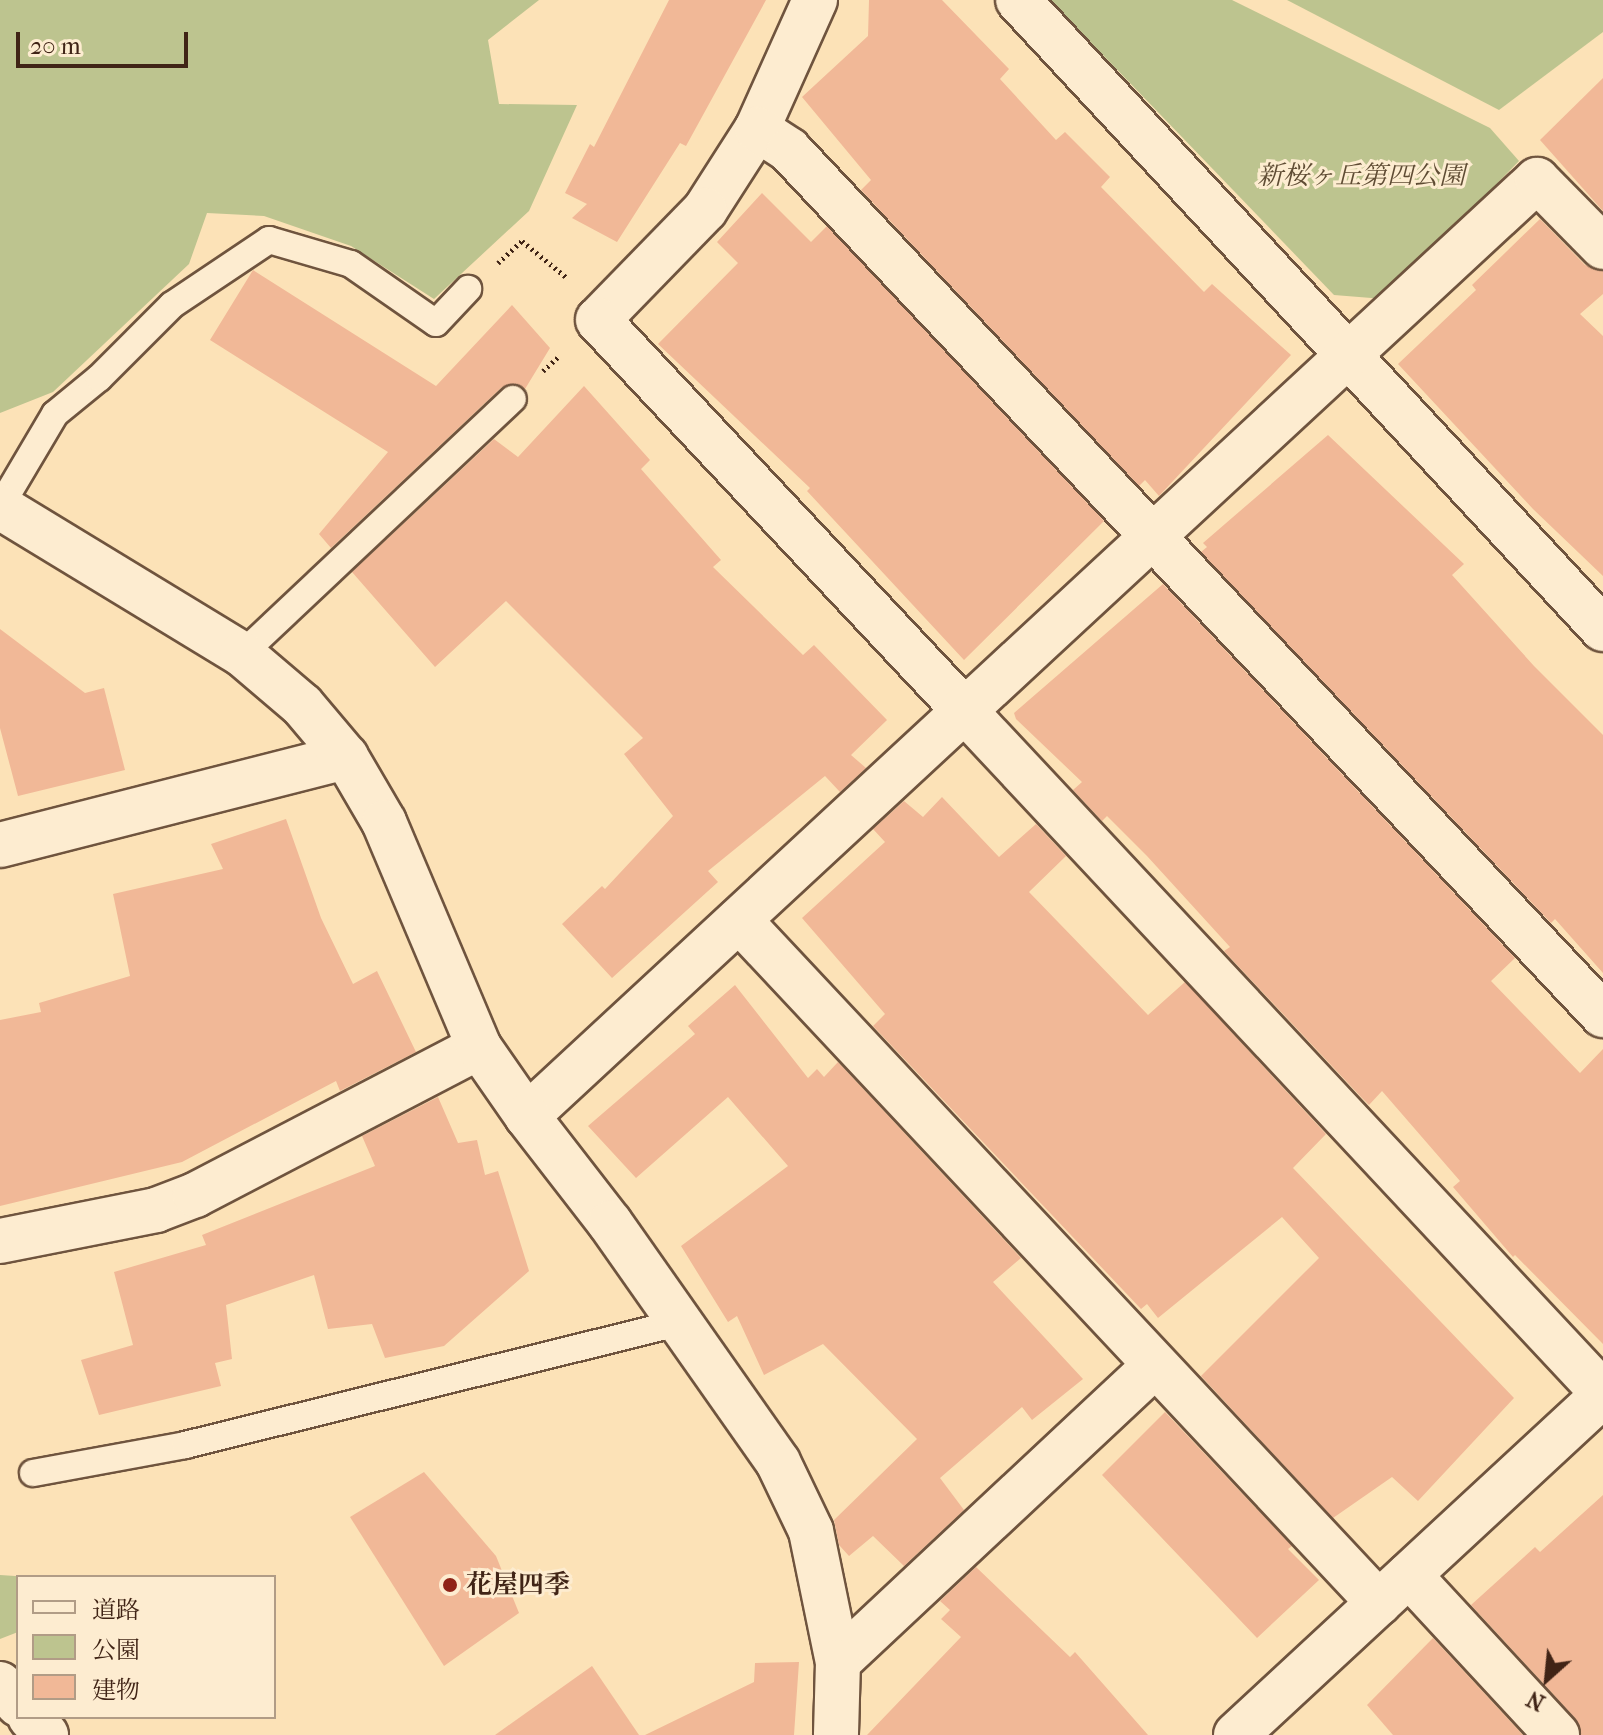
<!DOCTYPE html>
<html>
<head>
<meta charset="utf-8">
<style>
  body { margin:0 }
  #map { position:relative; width:1603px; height:1735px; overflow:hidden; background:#fce2b7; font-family:"IM FELL French Canon","Noto Serif JP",serif }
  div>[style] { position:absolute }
  .green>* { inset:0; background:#bdc48f }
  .building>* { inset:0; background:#f1b897 }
  .path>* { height:5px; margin-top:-2.5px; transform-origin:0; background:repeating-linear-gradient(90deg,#402416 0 2px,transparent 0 6px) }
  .roads { filter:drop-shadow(2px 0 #6f543e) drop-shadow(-2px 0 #6f543e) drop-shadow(0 2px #6f543e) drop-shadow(0 -2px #6f543e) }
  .lane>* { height:26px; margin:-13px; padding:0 13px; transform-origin:13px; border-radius:13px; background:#fdecd0 }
  .street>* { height:44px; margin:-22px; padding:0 22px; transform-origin:22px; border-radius:22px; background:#fdecd0 }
  .secondary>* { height:44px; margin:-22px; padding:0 22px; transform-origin:22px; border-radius:22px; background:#fdecd0 }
  .dots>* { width:22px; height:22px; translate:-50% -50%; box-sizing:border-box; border:4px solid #fdecd0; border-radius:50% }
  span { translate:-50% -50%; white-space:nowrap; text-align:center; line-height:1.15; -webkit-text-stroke:6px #fdecd0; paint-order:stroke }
  .park-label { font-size:26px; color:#5f4c34; font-style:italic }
  .poi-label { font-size:26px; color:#402416; font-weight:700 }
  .left { translate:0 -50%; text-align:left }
  .legend { position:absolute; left:16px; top:1575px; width:260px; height:144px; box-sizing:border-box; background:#fdecd0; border:2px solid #b19c86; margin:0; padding:10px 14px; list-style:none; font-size:24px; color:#402416 }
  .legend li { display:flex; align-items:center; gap:16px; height:40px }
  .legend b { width:40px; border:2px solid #b19c86 }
  .north { position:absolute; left:1507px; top:1639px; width:80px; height:80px; -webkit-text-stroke:6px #fdecd0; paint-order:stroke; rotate:207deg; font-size:22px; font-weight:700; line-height:32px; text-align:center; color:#402416 }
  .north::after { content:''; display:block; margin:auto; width:28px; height:36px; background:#402416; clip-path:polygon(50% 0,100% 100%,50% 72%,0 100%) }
  .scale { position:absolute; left:16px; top:32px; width:172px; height:36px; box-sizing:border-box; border:4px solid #402416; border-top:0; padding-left:10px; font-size:24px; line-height:28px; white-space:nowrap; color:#402416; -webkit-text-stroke:6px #fdecd0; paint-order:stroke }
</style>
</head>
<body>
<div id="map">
  <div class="green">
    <div style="clip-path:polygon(0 0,539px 0,488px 40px,499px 104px,577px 105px,529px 211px,434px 299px,351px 246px,264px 216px,207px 213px,189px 264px,53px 392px,0 413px)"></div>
    <div style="clip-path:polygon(1050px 0,1232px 0,1490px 128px,1519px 161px,1384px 299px,1334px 295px)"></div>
    <div style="clip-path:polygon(1287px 0,1603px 0,1603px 32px,1499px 110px)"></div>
    <div style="clip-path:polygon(0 1575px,30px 1577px,18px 1577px,18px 1632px,0 1639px)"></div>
  </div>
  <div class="building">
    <div style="clip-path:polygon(669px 0,766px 0,686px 146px,680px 143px,617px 242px,572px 218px,587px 204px,565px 193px,590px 144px,594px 147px)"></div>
    <div style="clip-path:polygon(869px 0,942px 0,1009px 69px,1000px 79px,1056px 140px,1065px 132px,1110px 177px,1101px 187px,1204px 292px,1212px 284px,1291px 355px,1159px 496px,1145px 480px,1139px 486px,861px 190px,871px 180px,802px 97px,868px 36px)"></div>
    <div style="clip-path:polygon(1603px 78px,1603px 211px,1540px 140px)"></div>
    <div style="clip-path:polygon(762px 193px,811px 242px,827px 226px,1104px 521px,964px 660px,807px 491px,810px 488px,658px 344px,738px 263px,717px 242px)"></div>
    <div style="clip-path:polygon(1540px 219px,1585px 265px,1603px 271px,1603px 294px,1580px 314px,1603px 336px,1603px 576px,1533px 509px,1398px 364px,1476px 290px,1472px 285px)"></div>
    <div style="clip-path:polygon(253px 270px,436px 386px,512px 305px,550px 348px,525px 389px,517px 384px,502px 387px,331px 548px,319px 534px,388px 452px,210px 340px)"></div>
    <div style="clip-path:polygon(584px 386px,650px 460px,641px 469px,721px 560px,713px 567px,803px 655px,814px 645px,887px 720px,851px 755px,866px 768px,840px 792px,825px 776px,708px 871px,718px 882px,612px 978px,562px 924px,602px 886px,605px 889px,673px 816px,624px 754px,643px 738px,506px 601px,435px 667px,352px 572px,494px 439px,518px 457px)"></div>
    <div style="clip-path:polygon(1328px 435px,1464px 564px,1452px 575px,1534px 666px,1603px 735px,1603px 973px,1555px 919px,1551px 923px,1201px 552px,1207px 547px,1203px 543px)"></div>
    <div style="clip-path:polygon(1163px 584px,1515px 958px,1491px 981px,1580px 1073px,1603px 1049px,1603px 1344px,1515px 1255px,1513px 1257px,1453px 1187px,1460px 1181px,1382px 1091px,1369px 1105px,1361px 1097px,1224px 951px,1230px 947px,1147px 856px,1107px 816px,1102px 821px,1073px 790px,1082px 782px,1016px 719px,1014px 713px)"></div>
    <div style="clip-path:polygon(0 629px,85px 693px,104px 688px,125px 770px,18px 796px,0 728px)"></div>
    <div style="clip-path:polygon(942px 797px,999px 857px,1036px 824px,1066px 856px,1029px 892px,1148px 1015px,1185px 982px,1326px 1134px,1293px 1168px,1514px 1398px,1418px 1501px,1392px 1477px,1333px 1518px,1201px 1376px,1319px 1258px,1282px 1217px,1158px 1318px,1147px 1304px,1141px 1309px,873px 1026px,885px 1014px,802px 918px,885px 842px,873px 829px,904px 801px,923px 817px)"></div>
    <div style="clip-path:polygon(286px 819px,321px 918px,353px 984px,377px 971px,416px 1052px,340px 1091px,336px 1081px,182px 1162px,0 1206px,0 1020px,41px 1012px,39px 1003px,130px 976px,113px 894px,223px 869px,211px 844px)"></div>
    <div style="clip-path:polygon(735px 985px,808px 1078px,817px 1069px,824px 1077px,838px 1062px,1021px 1258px,993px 1282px,1083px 1379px,1032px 1420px,1022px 1407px,940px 1478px,964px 1510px,904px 1566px,873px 1536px,849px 1556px,839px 1545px,834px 1520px,917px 1439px,823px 1344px,764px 1375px,737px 1316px,728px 1322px,681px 1246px,788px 1166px,728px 1097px,636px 1178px,588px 1126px,695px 1034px,688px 1026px)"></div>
    <div style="clip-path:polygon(438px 1097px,458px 1143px,477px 1140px,485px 1175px,498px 1171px,529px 1271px,444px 1346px,385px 1358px,372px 1324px,328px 1329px,314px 1275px,226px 1305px,232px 1359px,215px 1363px,221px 1386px,99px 1415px,81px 1360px,133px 1345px,114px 1272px,206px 1245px,202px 1235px,375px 1166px,362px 1136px)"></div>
    <div style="clip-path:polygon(1165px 1412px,1292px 1546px,1288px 1549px,1319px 1580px,1257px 1638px,1102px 1475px)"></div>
    <div style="clip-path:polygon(424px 1472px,496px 1556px,519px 1613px,444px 1666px,350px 1517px)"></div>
    <div style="clip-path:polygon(1603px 1495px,1603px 1735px,1581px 1735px,1575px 1718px,1471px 1605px,1535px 1547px,1540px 1552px)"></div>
    <div style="clip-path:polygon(976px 1567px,1070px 1657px,1075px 1652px,1148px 1735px,867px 1735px,961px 1637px,941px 1619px,950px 1610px,940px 1601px)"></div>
    <div style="clip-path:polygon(1433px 1638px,1523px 1735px,1393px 1735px,1367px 1705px)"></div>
    <div style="clip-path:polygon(799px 1662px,794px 1735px,645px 1735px,754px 1682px,755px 1663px)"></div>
    <div style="clip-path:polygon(592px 1666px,639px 1735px,495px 1735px)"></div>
  </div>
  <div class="path">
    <div style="left:498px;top:263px;width:33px;rotate:-43deg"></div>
    <div style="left:522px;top:241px;width:57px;rotate:39.3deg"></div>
    <div style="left:543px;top:371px;width:22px;rotate:-43deg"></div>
  </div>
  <div class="roads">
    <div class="lane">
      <div style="left:0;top:507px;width:108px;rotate:-59.4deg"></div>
      <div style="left:55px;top:414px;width:57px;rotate:-39.3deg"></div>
      <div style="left:99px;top:378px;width:103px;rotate:-45deg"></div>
      <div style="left:172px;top:305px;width:117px;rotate:-33.8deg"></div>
      <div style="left:269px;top:240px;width:85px;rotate:16.3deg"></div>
      <div style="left:351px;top:264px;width:103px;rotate:34.8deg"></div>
      <div style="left:436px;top:323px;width:47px;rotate:-46.7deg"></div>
      <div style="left:242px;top:654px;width:372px;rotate:-43.3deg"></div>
      <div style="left:33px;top:1473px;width:155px;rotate:-10.4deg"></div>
      <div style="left:185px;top:1445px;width:512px;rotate:-13.9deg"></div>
    </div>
    <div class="street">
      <div style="left:815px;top:0;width:141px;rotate:114.2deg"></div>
      <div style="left:757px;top:129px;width:96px;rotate:122.7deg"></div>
      <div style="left:705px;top:210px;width:153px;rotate:134.2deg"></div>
      <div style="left:598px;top:320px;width:533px;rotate:46.82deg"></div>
      <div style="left:1018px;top:0;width:859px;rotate:47.08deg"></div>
      <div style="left:757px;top:129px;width:38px;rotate:33deg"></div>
      <div style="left:789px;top:150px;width:1188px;rotate:46.74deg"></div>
      <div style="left:0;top:845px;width:357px;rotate:-14.3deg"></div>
      <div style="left:739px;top:920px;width:936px;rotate:46.86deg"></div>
      <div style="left:527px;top:1116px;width:1377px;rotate:-42.82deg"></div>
      <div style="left:1537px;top:180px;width:94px;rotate:45.4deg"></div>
      <div style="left:0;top:1241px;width:159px;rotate:-11.2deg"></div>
      <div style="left:156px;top:1210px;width:42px;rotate:-21deg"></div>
      <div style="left:195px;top:1195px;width:320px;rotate:-27.5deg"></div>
      <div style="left:1409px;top:1575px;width:218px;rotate:47.2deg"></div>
      <div style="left:838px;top:1662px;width:434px;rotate:-43.1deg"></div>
      <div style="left:0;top:1684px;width:27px;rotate:48deg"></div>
      <div style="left:30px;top:1717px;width:24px;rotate:48deg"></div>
    </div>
    <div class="secondary">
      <div style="left:0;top:507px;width:283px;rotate:31.3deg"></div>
      <div style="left:242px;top:654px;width:79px;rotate:40.4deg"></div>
      <div style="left:302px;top:705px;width:68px;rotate:49.8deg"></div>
      <div style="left:346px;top:757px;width:75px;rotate:59.7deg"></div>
      <div style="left:384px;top:822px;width:244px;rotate:67.1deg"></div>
      <div style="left:479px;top:1047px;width:84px;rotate:55.2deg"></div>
      <div style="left:527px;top:1116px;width:135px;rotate:52.2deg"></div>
      <div style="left:610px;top:1223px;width:292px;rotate:54.9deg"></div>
      <div style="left:778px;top:1462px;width:76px;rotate:64.4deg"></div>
      <div style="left:811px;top:1531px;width:134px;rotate:78.4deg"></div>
      <div style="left:838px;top:1662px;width:73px;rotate:91.6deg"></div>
      <div style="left:963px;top:709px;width:937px;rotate:46.9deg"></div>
      <div style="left:1236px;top:1735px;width:500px;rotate:-42.81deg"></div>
    </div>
  </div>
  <div class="dots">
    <div style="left:450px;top:1585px;background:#8f2418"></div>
  </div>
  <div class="park-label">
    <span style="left:1361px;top:176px">新桜ヶ丘第四公園</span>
  </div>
  <div class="poi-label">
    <span class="left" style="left:466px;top:1585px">花屋四季</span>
  </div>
  <ul class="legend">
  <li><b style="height:10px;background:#fdecd0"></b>道路</li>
  <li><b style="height:22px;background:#bdc48f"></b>公園</li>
  <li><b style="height:22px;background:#f1b897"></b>建物</li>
  </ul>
  <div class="north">N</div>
  <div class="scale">20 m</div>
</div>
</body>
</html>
